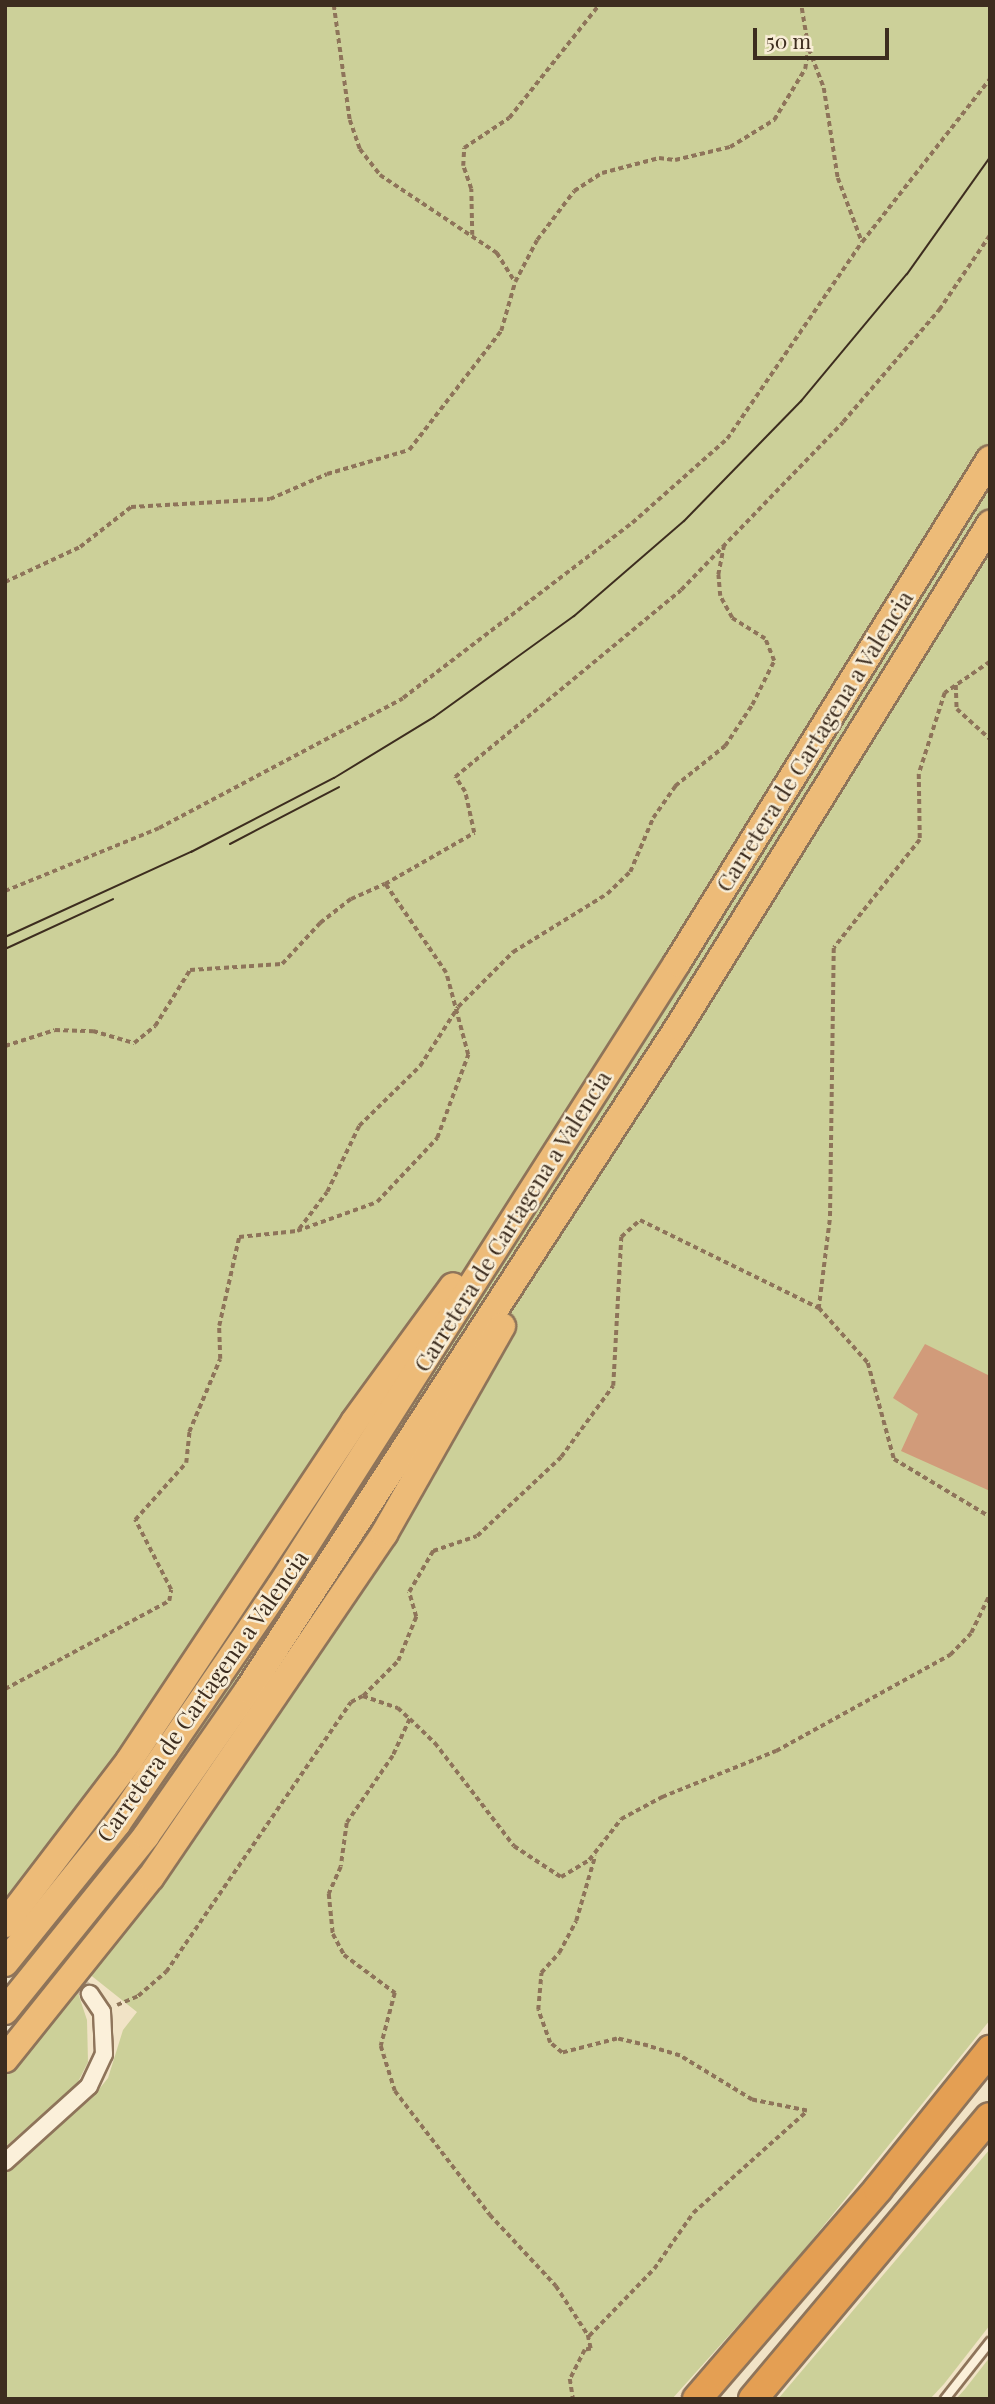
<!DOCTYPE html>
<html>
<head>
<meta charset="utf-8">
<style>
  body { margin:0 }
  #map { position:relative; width:995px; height:2404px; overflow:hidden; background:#f1e3c6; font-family:"Playfair Display",serif }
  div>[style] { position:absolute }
  .green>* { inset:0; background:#ccd099 }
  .building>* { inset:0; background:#d19b7a }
  .minor-tunnel>* { height:16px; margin-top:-8px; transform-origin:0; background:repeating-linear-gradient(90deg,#cdbfa5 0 16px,transparent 0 24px) }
  .path>* { height:3.5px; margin-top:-1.75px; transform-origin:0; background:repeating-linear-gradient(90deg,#8e745a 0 5px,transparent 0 8.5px) }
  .roads { filter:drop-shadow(2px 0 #8e745a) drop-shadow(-2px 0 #8e745a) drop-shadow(0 2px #8e745a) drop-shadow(0 -2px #8e745a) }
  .service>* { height:8px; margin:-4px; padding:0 4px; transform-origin:4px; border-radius:4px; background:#fbf0da }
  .minor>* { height:16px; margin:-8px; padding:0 8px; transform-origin:8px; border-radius:8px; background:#fbf0da }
  .trunk>* { height:26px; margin:-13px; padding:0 13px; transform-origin:13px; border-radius:13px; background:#edbb78 }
  .motorway>* { height:28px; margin:-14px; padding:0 14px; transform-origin:14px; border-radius:14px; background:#e49f53 }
  .tram>* { height:2px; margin:-1px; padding:0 1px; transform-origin:1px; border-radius:1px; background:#3d2d1f }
  span { translate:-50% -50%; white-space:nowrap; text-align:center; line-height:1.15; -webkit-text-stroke:5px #f8edd6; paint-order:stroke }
  .street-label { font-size:23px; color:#3d2d1f }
  .frame { position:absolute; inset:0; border:7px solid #3d2d1f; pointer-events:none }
  .scale { position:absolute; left:753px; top:28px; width:136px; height:32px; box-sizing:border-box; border:4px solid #3d2d1f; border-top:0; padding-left:9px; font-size:21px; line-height:24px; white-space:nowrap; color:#3d2d1f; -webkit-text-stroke:5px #f8edd6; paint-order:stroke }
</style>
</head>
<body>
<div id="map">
  <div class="green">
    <div style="clip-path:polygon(5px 5px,990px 5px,990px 2020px,791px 2266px,672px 2399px,5px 2399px,5px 2173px,92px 2098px,108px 2078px,123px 2030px,137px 2012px,5px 1907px)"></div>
    <div style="clip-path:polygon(77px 1990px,87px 2020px,88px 2062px,77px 2084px,5px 2147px,5px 2075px)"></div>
    <div style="clip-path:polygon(990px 2149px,990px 2325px,944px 2384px,930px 2399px,778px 2399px)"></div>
    <div style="clip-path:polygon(990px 2357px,990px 2399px,956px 2399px,965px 2389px)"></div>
  </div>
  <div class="building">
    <div style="clip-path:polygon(925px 1344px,990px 1376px,990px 1491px,901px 1451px,918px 1414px,893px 1398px)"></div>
  </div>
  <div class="minor-tunnel">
    <div style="left:21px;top:1934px;width:91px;rotate:41deg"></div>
  </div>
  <div class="path">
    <div style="left:334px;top:5px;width:116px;rotate:82.1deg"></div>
    <div style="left:350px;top:120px;width:31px;rotate:71deg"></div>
    <div style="left:360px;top:149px;width:33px;rotate:52deg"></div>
    <div style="left:380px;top:175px;width:141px;rotate:33.7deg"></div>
    <div style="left:497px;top:253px;width:34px;rotate:58deg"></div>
    <div style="left:809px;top:49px;width:42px;rotate:69deg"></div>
    <div style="left:824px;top:88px;width:91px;rotate:81.2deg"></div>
    <div style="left:838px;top:178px;width:68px;rotate:69.4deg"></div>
    <div style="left:472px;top:235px;width:46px;rotate:-91.2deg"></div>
    <div style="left:471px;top:189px;width:24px;rotate:-109deg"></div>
    <div style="left:463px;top:166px;width:18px;rotate:-87deg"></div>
    <div style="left:464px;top:148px;width:54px;rotate:-33.7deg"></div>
    <div style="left:509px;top:118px;width:144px;rotate:-51.5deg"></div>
    <div style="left:5px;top:582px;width:83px;rotate:-25deg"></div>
    <div style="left:80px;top:547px;width:65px;rotate:-38.1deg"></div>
    <div style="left:131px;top:507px;width:139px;rotate:-3.3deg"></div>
    <div style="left:270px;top:499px;width:62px;rotate:-23.7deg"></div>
    <div style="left:327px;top:474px;width:85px;rotate:-16.3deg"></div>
    <div style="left:409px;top:450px;width:150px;rotate:-52.3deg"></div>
    <div style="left:501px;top:331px;width:51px;rotate:-74.1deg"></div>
    <div style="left:515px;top:282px;width:47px;rotate:-62.4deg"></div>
    <div style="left:537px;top:240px;width:61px;rotate:-52.9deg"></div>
    <div style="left:574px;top:191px;width:33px;rotate:-33deg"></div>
    <div style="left:602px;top:173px;width:59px;rotate:-14.7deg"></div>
    <div style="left:659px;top:158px;width:16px;rotate:7deg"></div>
    <div style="left:675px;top:160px;width:57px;rotate:-13.3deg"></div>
    <div style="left:730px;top:147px;width:52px;rotate:-31.5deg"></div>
    <div style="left:774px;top:120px;width:60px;rotate:-58.7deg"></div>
    <div style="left:805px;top:69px;width:22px;rotate:-82deg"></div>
    <div style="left:808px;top:47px;width:43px;rotate:-99.5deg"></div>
    <div style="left:990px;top:662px;width:55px;rotate:145.4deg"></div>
    <div style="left:945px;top:693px;width:85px;rotate:107.8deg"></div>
    <div style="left:919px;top:774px;width:66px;rotate:89.1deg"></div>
    <div style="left:920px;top:840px;width:138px;rotate:128.5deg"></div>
    <div style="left:834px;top:948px;width:272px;rotate:90.8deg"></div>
    <div style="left:830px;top:1220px;width:89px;rotate:97.1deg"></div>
    <div style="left:819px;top:1308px;width:74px;rotate:48.3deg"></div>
    <div style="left:868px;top:1363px;width:99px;rotate:74.8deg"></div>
    <div style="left:894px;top:1459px;width:112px;rotate:31.1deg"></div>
    <div style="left:956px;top:685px;width:24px;rotate:88deg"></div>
    <div style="left:957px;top:709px;width:45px;rotate:42.3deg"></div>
    <div style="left:5px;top:891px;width:166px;rotate:-22.2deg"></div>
    <div style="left:159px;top:828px;width:276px;rotate:-28deg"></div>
    <div style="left:403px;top:698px;width:288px;rotate:-37.4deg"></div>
    <div style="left:632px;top:523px;width:127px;rotate:-41.5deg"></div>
    <div style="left:727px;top:439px;width:239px;rotate:-55.6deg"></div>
    <div style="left:862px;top:242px;width:207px;rotate:-51.9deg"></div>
    <div style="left:5px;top:1046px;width:52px;rotate:-17.7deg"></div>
    <div style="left:55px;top:1030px;width:38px;rotate:2deg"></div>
    <div style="left:93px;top:1031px;width:43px;rotate:16.3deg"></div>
    <div style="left:134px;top:1043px;width:27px;rotate:-39deg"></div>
    <div style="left:155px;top:1026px;width:66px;rotate:-58deg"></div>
    <div style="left:190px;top:970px;width:92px;rotate:-3.7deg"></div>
    <div style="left:282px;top:964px;width:56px;rotate:-47.2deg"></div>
    <div style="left:320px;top:923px;width:39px;rotate:-38deg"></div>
    <div style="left:351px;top:899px;width:37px;rotate:-24deg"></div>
    <div style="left:299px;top:1229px;width:46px;rotate:-52.9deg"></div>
    <div style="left:327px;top:1192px;width:73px;rotate:-64.1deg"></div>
    <div style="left:359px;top:1126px;width:86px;rotate:-44.5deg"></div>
    <div style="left:420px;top:1066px;width:70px;rotate:-57.2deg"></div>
    <div style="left:458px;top:1007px;width:78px;rotate:-45deg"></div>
    <div style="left:513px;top:952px;width:110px;rotate:-31.7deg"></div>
    <div style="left:607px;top:894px;width:32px;rotate:-44deg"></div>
    <div style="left:630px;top:872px;width:59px;rotate:-66.9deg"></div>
    <div style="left:653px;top:818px;width:39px;rotate:-55deg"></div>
    <div style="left:675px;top:786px;width:64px;rotate:-38.7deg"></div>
    <div style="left:725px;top:746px;width:49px;rotate:-56.6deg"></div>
    <div style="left:752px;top:705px;width:49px;rotate:-63.4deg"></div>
    <div style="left:774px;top:661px;width:24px;rotate:-112deg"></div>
    <div style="left:765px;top:639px;width:39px;rotate:-148deg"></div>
    <div style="left:732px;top:618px;width:25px;rotate:-119deg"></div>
    <div style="left:720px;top:596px;width:21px;rotate:-95deg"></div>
    <div style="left:718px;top:575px;width:31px;rotate:-79deg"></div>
    <div style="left:5px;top:1689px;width:186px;rotate:-28.2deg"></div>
    <div style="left:169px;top:1601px;width:11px;rotate:-80deg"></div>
    <div style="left:171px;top:1590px;width:79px;rotate:-117.2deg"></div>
    <div style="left:135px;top:1520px;width:76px;rotate:-48.2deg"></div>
    <div style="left:186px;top:1463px;width:31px;rotate:-84deg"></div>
    <div style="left:189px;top:1432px;width:79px;rotate:-67deg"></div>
    <div style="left:220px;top:1359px;width:33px;rotate:-92deg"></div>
    <div style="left:219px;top:1326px;width:91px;rotate:-77.3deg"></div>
    <div style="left:239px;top:1237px;width:58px;rotate:-5.9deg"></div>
    <div style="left:297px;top:1231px;width:85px;rotate:-19.9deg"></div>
    <div style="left:377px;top:1202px;width:88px;rotate:-46.8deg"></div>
    <div style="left:437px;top:1138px;width:89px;rotate:-69.5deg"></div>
    <div style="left:468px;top:1055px;width:85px;rotate:-105deg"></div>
    <div style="left:446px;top:973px;width:108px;rotate:-124.4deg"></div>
    <div style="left:385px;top:884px;width:103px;rotate:-29.8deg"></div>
    <div style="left:474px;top:833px;width:42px;rotate:-102.4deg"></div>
    <div style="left:465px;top:792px;width:18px;rotate:-124deg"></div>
    <div style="left:455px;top:777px;width:293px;rotate:-39.6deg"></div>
    <div style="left:681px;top:590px;width:233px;rotate:-46deg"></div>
    <div style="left:843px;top:422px;width:148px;rotate:-49.4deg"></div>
    <div style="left:939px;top:310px;width:91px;rotate:-55.8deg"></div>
    <div style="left:363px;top:1696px;width:49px;rotate:-45deg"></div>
    <div style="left:398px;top:1661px;width:48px;rotate:-67.8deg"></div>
    <div style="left:416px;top:1617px;width:26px;rotate:-106deg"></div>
    <div style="left:409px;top:1592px;width:48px;rotate:-59.7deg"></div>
    <div style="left:433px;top:1551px;width:46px;rotate:-18.8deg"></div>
    <div style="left:477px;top:1536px;width:115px;rotate:-43.2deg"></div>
    <div style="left:561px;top:1457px;width:88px;rotate:-53.8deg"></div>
    <div style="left:613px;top:1386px;width:149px;rotate:-86.9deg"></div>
    <div style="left:621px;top:1237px;width:25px;rotate:-42deg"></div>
    <div style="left:640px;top:1220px;width:199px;rotate:26.2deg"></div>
    <div style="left:410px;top:1719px;width:41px;rotate:114.7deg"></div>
    <div style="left:393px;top:1756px;width:81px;rotate:124.5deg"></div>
    <div style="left:347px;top:1823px;width:44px;rotate:97.8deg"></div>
    <div style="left:341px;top:1867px;width:30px;rotate:114deg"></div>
    <div style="left:329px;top:1894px;width:40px;rotate:84.3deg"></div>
    <div style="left:333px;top:1934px;width:24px;rotate:62deg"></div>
    <div style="left:344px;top:1955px;width:64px;rotate:36.7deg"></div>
    <div style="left:395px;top:1993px;width:55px;rotate:104.8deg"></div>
    <div style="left:381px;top:2046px;width:47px;rotate:72.7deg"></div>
    <div style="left:395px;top:2091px;width:156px;rotate:52.5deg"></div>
    <div style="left:490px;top:2215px;width:97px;rotate:47.1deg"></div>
    <div style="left:556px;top:2286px;width:59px;rotate:56.9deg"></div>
    <div style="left:588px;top:2335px;width:14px;rotate:78deg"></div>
    <div style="left:591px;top:2349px;width:6px;rotate:171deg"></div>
    <div style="left:585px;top:2350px;width:33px;rotate:117deg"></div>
    <div style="left:570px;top:2379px;width:20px;rotate:81deg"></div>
    <div style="left:117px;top:2005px;width:23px;rotate:-23deg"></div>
    <div style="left:138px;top:1996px;width:37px;rotate:-41deg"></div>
    <div style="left:166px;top:1972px;width:327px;rotate:-55.6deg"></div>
    <div style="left:351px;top:1702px;width:13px;rotate:-27deg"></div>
    <div style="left:363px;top:1696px;width:37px;rotate:19deg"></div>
    <div style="left:398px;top:1708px;width:16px;rotate:43deg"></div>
    <div style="left:410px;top:1719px;width:35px;rotate:44deg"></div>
    <div style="left:435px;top:1743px;width:130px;rotate:52.5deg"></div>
    <div style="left:514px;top:1846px;width:56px;rotate:33.4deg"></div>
    <div style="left:561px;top:1877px;width:33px;rotate:-31deg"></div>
    <div style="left:589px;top:1860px;width:52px;rotate:-52deg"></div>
    <div style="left:621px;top:1819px;width:47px;rotate:-28.2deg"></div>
    <div style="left:662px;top:1797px;width:123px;rotate:-22deg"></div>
    <div style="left:776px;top:1751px;width:199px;rotate:-28.9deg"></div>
    <div style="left:950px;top:1655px;width:30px;rotate:-46deg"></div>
    <div style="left:971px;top:1633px;width:43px;rotate:-64deg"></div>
    <div style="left:589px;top:2336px;width:93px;rotate:-45.9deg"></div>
    <div style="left:654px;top:2269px;width:68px;rotate:-55.1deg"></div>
    <div style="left:693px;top:2213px;width:153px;rotate:-41.8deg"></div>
    <div style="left:807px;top:2111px;width:56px;rotate:-168.7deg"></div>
    <div style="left:752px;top:2100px;width:84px;rotate:-148.6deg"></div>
    <div style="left:680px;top:2056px;width:34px;rotate:-163deg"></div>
    <div style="left:648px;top:2046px;width:32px;rotate:-167deg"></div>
    <div style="left:617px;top:2039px;width:57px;rotate:165.7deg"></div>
    <div style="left:562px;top:2053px;width:16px;rotate:-140deg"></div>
    <div style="left:550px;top:2043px;width:35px;rotate:-110deg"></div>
    <div style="left:538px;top:2010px;width:37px;rotate:-85deg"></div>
    <div style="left:541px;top:1973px;width:27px;rotate:-48deg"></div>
    <div style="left:559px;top:1953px;width:36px;rotate:-62deg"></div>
    <div style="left:576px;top:1921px;width:68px;rotate:-73.7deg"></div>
  </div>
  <div class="roads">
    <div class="service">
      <div style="left:945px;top:2399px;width:73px;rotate:-51.7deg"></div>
    </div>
    <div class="minor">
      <div style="left:5px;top:2162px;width:113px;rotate:-42.1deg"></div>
      <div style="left:89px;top:2086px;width:35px;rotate:-65deg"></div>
      <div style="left:104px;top:2054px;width:42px;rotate:-92.7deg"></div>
      <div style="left:102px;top:2012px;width:22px;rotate:-124deg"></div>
    </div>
    <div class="trunk">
      <div style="left:5px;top:1924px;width:205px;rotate:-52.7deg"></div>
      <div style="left:129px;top:1761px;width:407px;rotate:-56.4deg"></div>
      <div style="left:354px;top:1422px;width:168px;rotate:-53.9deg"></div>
      <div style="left:5px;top:1963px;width:179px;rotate:-51.1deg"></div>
      <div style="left:117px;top:1824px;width:288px;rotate:-55.6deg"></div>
      <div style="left:280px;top:1586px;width:739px;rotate:-57.49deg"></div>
      <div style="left:677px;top:963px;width:593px;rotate:-58.16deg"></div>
      <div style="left:5px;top:2011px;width:225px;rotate:-51.1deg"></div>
      <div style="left:146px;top:1836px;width:178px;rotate:-55.1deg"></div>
      <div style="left:248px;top:1690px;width:792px;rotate:-57.01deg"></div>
      <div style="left:679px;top:1026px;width:591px;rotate:-58.22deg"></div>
      <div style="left:5px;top:2059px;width:233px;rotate:-51.3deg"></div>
      <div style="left:151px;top:1877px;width:415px;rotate:-55.8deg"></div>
      <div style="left:384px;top:1534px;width:239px;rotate:-60.4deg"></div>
    </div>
    <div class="motorway">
      <div style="left:697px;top:2399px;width:277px;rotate:-49.2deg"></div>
      <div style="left:878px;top:2189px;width:179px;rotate:-51.1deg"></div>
      <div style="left:753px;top:2399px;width:368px;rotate:-50deg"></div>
    </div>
  </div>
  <div class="tram">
    <div style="left:230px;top:844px;width:123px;rotate:-27.6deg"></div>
    <div style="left:5px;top:937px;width:205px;rotate:-24.6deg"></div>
    <div style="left:191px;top:852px;width:161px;rotate:-27.4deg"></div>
    <div style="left:334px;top:778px;width:117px;rotate:-31.4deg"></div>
    <div style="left:434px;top:717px;width:173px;rotate:-35.8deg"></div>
    <div style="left:574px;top:616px;width:145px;rotate:-40.8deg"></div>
    <div style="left:684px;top:521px;width:168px;rotate:-45.7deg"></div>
    <div style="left:801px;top:401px;width:165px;rotate:-50.2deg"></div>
    <div style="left:907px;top:274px;width:143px;rotate:-54.6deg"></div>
    <div style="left:5px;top:949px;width:119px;rotate:-24.8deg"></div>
  </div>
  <div class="street-label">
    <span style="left:814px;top:741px;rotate:-58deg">Carretera de Cartagena a Valencia</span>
    <span style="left:512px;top:1221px;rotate:-58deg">Carretera de Cartagena a Valencia</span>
    <span style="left:202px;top:1696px;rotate:-55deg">Carretera de Cartagena a Valencia</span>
  </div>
  <div class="frame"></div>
  <div class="scale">50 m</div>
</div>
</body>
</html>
